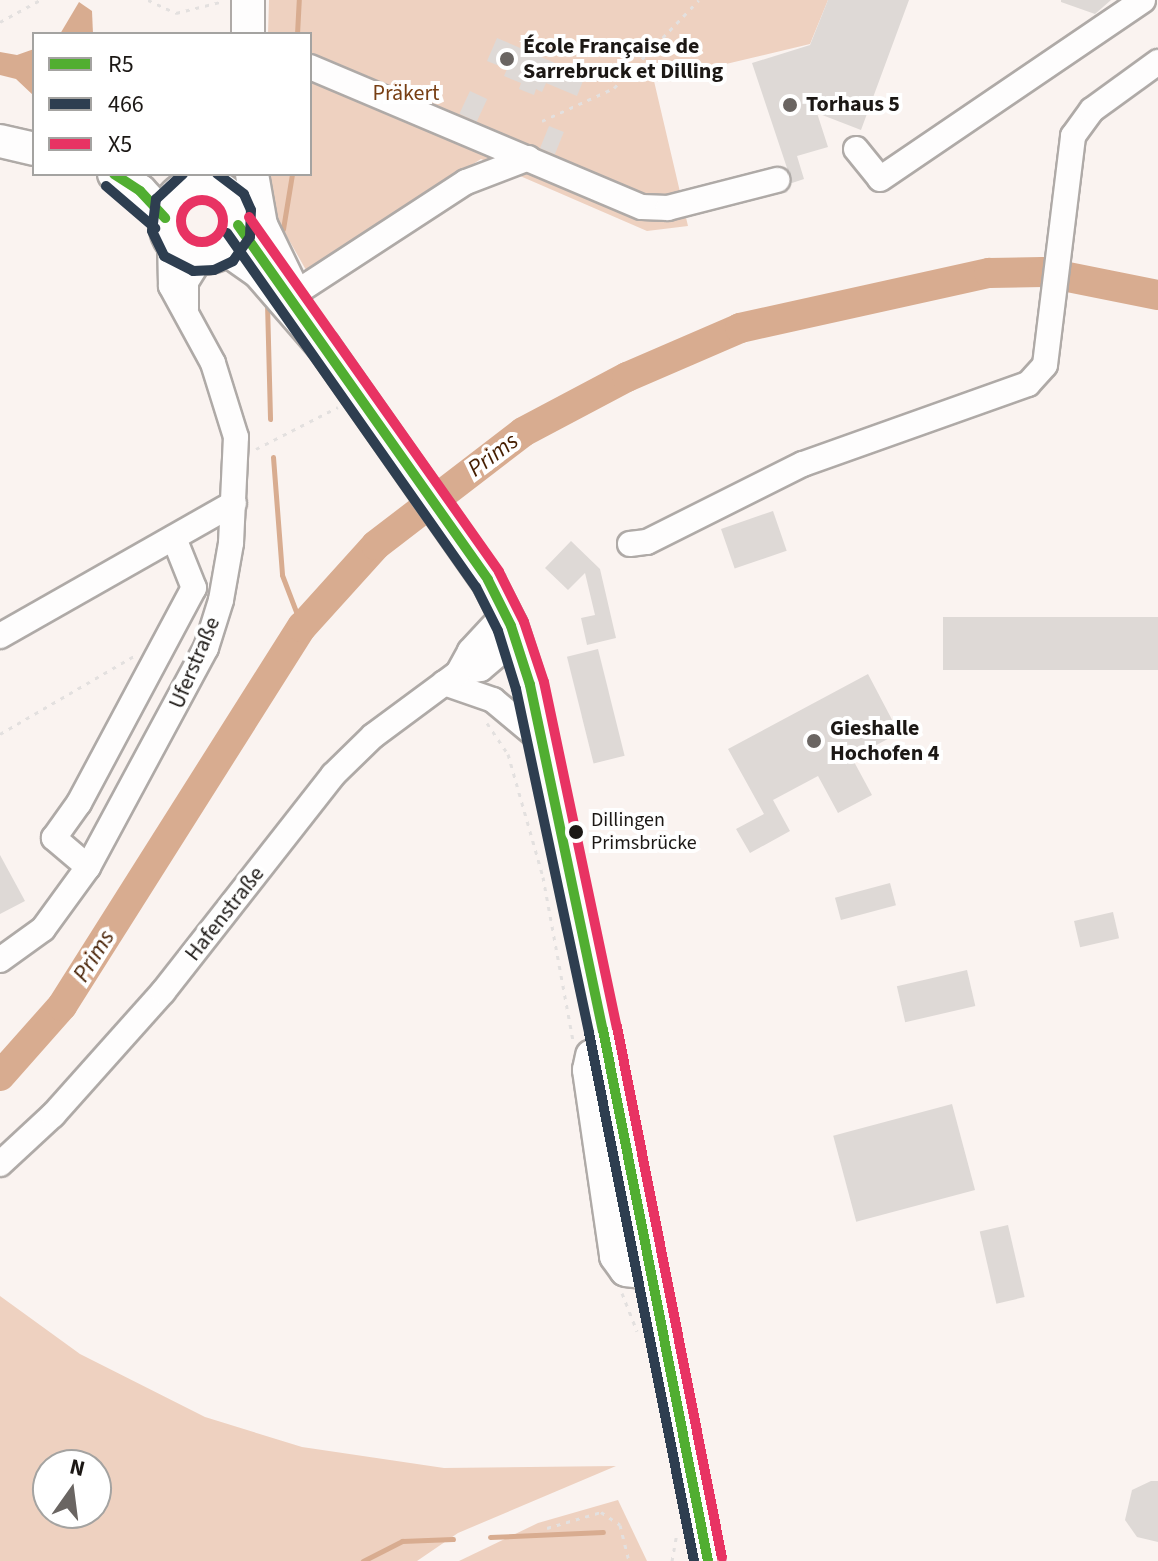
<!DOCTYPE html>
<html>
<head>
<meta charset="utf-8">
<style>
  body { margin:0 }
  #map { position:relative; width:1158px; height:1561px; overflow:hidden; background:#faf3f0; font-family:"Source Sans 3",sans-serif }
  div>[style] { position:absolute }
  .green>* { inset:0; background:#eed1c0 }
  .water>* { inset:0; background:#d8ac90 }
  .stream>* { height:5px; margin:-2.5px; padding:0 2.5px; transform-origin:2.5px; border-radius:2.5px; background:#d8ac90 }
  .river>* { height:30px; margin:-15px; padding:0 15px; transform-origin:15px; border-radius:15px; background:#d8ac90 }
  .building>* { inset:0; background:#ded9d6; transform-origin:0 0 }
  .path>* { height:3px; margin-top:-1.5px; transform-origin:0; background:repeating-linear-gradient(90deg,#e3e0df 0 4px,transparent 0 10px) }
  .roads { filter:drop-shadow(2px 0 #afaaa7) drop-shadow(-2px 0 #afaaa7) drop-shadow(0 2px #afaaa7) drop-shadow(0 -2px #afaaa7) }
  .minor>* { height:24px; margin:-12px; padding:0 12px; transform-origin:12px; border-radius:12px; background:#fefdfd }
  .major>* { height:32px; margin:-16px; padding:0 16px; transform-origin:16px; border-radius:16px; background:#fefdfd }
  .major>.ring { margin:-16px; padding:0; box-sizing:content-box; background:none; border:32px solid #fefdfd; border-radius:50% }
  .bus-1>* { height:10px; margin:-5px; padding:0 5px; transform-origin:5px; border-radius:5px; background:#51ae31 }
  .bus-2>* { height:10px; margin:-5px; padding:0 5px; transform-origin:5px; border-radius:5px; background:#2e3e50 }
  .bus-3>* { height:10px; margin:-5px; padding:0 5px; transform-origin:5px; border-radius:5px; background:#e83363 }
  .bus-3>.ring { margin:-5px; padding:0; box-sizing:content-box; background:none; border:10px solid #e83363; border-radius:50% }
  .dots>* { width:22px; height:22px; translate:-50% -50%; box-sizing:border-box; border:4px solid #fff; border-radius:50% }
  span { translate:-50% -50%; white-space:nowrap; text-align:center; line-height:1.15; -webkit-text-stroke:8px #fff; paint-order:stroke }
  .bus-label { font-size:20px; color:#1c1815 }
  .left { translate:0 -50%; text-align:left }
  .poi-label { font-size:22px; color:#1c1815; font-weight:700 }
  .park-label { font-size:22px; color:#783f14 }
  .street-label { font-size:22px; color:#1c1815 }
  .water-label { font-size:24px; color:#451e00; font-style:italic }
  .legend { position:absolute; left:32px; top:32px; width:280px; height:144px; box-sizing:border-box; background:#fff; border:2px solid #a4a3a1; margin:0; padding:10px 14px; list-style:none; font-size:24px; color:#1c1815 }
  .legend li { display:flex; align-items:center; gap:16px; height:40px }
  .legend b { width:40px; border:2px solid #a4a3a1 }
  .north { position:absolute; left:32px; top:1449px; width:80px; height:80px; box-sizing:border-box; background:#fff; border:2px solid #a4a3a1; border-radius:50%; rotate:14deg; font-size:22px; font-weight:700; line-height:32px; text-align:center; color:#1c1815 }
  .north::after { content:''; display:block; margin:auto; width:28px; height:36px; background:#6a6562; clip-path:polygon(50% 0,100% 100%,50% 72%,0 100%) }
</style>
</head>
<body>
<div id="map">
  <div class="green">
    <div style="clip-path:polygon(269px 0,828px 0,810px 44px,654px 81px,688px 226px,647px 231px,481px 159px,306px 270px,264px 196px,264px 174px,310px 174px,310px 34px,268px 34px)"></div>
    <div style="clip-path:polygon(evenodd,0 1296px,80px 1354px,205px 1417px,302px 1447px,444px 1468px,616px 1466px,458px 1533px,417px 1561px,0 1561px,0 1296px,96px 1465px,96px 1513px,48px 1513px,48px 1465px,96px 1465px)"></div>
    <div style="clip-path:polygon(618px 1500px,647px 1561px,459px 1561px,538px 1523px)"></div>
  </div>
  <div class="water">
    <div style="clip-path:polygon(79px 2px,92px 11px,93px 34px,60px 34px)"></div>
    <div style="clip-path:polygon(34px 49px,34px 96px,16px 79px,0 75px,0 52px,17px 55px)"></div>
  </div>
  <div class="stream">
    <div style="left:297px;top:34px;width:34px;rotate:-87deg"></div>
    <div style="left:283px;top:229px;width:56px;rotate:-80.7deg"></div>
    <div style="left:267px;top:303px;width:116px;rotate:88.5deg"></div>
    <div style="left:273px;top:457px;width:118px;rotate:85.6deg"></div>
    <div style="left:282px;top:575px;width:56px;rotate:69deg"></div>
    <div style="left:490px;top:1537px;width:113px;rotate:-2.5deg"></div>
    <div style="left:363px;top:1561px;width:44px;rotate:-27.1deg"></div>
    <div style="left:402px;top:1541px;width:51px;rotate:-2.2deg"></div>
  </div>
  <div class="river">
    <div style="left:0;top:1076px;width:94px;rotate:-48.5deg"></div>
    <div style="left:62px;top:1006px;width:449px;rotate:-57.7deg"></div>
    <div style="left:302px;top:627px;width:110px;rotate:-47.9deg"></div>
    <div style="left:376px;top:545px;width:185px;rotate:-37.5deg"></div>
    <div style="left:523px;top:432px;width:118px;rotate:-27.9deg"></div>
    <div style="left:627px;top:377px;width:123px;rotate:-23.4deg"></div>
    <div style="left:740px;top:328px;width:255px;rotate:-12.5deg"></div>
    <div style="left:989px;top:273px;width:54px;rotate:-1.1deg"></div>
    <div style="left:1043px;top:272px;width:117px;rotate:11.3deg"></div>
  </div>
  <div class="building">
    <div style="clip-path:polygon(828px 0,909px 0,861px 130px,817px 113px,828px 147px,797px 156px,804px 179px,792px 183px,752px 63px,810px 45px)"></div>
    <div style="clip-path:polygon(1111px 0,1095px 14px,1061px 2px,1061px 0)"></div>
    <div style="clip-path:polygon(497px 38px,585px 76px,577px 96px,546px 83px,542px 92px,536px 89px,534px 95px,519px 89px,521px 83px,504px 76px,507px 69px,487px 61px)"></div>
    <div style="left:470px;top:91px;width:19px;height:25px;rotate:25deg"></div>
    <div style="left:549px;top:126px;width:16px;height:24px;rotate:22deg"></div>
    <div style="left:773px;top:511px;width:42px;height:55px;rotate:71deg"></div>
    <div style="clip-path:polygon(571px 541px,600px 569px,616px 638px,587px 645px,581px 618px,595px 615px,585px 573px,568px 590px,545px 568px)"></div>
    <div style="left:1158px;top:617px;width:53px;height:215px;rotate:90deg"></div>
    <div style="left:598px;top:649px;width:110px;height:32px;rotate:76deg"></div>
    <div style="clip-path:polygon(868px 674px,899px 733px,852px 758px,872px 795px,838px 813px,818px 776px,773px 800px,790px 831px,750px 853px,736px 829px,764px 814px,728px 749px)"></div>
    <div style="clip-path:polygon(0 855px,25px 901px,0 914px)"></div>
    <div style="left:890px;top:883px;width:23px;height:57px;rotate:75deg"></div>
    <div style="left:1113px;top:912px;width:27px;height:40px;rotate:77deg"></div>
    <div style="left:967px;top:970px;width:37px;height:72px;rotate:77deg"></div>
    <div style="left:952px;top:1104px;width:89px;height:123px;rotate:75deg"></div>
    <div style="left:1008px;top:1225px;width:74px;height:29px;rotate:77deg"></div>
    <div style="clip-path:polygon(1151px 1481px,1158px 1481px,1158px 1542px,1137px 1537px,1125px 1520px,1132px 1490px)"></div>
  </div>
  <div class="path">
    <div style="left:148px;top:0;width:31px;rotate:25deg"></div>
    <div style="left:176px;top:13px;width:49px;rotate:-14deg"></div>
    <div style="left:0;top:22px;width:46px;rotate:-28.8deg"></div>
    <div style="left:542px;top:121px;width:79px;rotate:-24.6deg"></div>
    <div style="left:614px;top:88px;width:122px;rotate:-46deg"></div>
    <div style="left:256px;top:449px;width:92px;rotate:-27.1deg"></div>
    <div style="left:487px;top:723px;width:37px;rotate:56deg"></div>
    <div style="left:508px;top:754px;width:128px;rotate:74.1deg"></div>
    <div style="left:543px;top:877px;width:166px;rotate:79.6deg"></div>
    <div style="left:0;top:734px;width:155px;rotate:-30.2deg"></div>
    <div style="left:622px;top:1293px;width:41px;rotate:68.5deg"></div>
    <div style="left:547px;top:1528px;width:56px;rotate:-16.5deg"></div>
    <div style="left:601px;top:1512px;width:23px;rotate:34deg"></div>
    <div style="left:620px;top:1525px;width:37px;rotate:76deg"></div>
    <div style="left:672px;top:1561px;width:29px;rotate:-80deg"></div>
  </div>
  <div class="roads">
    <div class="minor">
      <div style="left:310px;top:67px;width:360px;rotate:22.9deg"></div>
      <div style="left:642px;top:207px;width:26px;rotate:2deg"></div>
      <div style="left:668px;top:208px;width:113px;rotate:-14.4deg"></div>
      <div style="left:856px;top:149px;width:38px;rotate:51deg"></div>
      <div style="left:880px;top:179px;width:318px;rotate:-34.2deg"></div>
      <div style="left:294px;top:294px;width:205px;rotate:-33.1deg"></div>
      <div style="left:466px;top:182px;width:67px;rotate:-20.9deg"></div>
      <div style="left:186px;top:309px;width:27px;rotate:-90deg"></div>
      <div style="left:186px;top:282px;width:28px;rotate:-58deg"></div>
      <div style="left:630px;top:544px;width:17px;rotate:-7deg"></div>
      <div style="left:647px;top:542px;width:174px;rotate:-26.6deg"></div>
      <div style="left:803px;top:464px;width:239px;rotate:-19.6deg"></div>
      <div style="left:1028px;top:384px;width:25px;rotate:-48deg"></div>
      <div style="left:1045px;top:365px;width:231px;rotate:-83deg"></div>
      <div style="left:1073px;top:136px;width:32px;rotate:-54deg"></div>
      <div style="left:1092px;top:110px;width:82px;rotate:-36deg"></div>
      <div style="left:0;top:636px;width:269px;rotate:-29.6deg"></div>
      <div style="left:458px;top:673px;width:23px;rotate:-10deg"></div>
      <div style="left:481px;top:669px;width:46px;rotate:-40.6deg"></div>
      <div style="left:444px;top:683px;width:52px;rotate:19.1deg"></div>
      <div style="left:493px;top:700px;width:64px;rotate:39.9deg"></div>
      <div style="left:88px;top:867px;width:45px;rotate:-139.5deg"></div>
      <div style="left:54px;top:838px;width:43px;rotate:-54.5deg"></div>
      <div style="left:79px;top:803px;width:244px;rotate:-61.9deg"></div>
      <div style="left:194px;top:588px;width:54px;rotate:-111.8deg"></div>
      <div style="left:0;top:960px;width:53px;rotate:-35.8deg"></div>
      <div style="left:43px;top:929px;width:77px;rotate:-54deg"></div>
      <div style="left:88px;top:867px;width:249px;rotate:-61.7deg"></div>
      <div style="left:206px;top:648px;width:50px;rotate:-72.6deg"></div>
      <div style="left:221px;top:600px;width:58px;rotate:-80deg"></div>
      <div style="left:231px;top:543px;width:106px;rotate:-87.3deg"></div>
      <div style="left:236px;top:437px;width:77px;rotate:-107.3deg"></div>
      <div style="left:213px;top:363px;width:88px;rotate:-118.6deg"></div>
      <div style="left:171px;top:286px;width:46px;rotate:-91.2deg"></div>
      <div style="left:0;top:1164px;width:72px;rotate:-42.8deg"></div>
      <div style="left:53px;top:1115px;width:165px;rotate:-48.2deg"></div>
      <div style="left:163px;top:992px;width:276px;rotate:-51.9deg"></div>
      <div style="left:333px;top:775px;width:56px;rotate:-44.3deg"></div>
      <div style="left:373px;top:736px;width:106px;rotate:-36.5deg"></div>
      <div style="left:458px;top:673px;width:25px;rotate:-61deg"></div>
      <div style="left:470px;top:651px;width:53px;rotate:-47.3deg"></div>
    </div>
    <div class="major">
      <div style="left:248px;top:34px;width:34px;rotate:-90deg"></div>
      <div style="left:0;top:141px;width:35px;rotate:13deg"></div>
      <div style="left:114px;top:174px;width:31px;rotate:33deg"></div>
      <div style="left:140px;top:191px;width:37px;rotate:47deg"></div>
      <div style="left:252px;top:174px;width:52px;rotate:80deg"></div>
      <div style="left:261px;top:225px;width:76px;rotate:64.1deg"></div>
      <div class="ring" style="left:165px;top:184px;width:42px;height:42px"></div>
      <div style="left:226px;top:249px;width:40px;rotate:34.9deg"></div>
      <div style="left:259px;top:272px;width:99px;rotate:49.1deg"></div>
      <div style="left:324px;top:347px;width:288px;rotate:55deg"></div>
      <div style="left:489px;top:583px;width:48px;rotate:62.9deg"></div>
      <div style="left:511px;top:626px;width:62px;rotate:72.1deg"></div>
      <div style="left:530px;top:685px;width:353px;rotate:78.1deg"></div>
      <div style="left:603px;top:1030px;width:541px;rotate:78.81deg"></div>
      <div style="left:592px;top:1056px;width:14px;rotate:102deg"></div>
      <div style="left:589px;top:1070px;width:188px;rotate:81.7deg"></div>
      <div style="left:616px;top:1256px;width:17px;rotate:54deg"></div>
      <div style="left:626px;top:1270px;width:24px;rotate:7deg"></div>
    </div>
  </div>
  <div class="bus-1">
    <div style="left:114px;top:174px;width:31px;rotate:33deg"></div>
    <div style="left:140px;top:191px;width:37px;rotate:47deg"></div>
    <div style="left:238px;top:225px;width:434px;rotate:54.8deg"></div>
    <div style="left:488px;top:580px;width:51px;rotate:63.4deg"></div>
    <div style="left:511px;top:626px;width:62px;rotate:72.1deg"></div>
    <div style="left:530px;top:685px;width:353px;rotate:78.1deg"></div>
    <div style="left:603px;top:1030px;width:541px;rotate:78.81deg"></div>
  </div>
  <div class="bus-2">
    <div style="left:183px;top:174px;width:37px;rotate:137deg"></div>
    <div style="left:156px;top:199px;width:32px;rotate:97deg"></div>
    <div style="left:152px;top:231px;width:28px;rotate:64deg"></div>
    <div style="left:164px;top:256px;width:33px;rotate:27deg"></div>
    <div style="left:193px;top:271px;width:21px;rotate:-3deg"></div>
    <div style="left:214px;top:270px;width:21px;rotate:-25deg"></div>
    <div style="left:233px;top:261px;width:29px;rotate:-55deg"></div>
    <div style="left:250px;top:237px;width:27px;rotate:-88deg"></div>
    <div style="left:251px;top:210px;width:17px;rotate:-114deg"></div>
    <div style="left:244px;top:194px;width:34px;rotate:-143deg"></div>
    <div style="left:106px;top:186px;width:65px;rotate:40.6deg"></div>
    <div style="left:227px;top:233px;width:433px;rotate:54.9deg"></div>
    <div style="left:476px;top:587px;width:49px;rotate:63.4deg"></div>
    <div style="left:498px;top:631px;width:61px;rotate:72.8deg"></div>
    <div style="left:516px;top:689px;width:352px;rotate:78deg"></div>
    <div style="left:589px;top:1033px;width:538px;rotate:78.75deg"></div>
  </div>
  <div class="bus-3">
    <div class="ring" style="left:181px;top:200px;width:32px;height:32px"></div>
    <div style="left:249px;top:217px;width:434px;rotate:54.8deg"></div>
    <div style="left:499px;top:572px;width:56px;rotate:63.4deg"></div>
    <div style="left:524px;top:622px;width:63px;rotate:71.6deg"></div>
    <div style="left:544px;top:682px;width:353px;rotate:78.1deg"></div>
    <div style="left:617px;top:1027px;width:541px;rotate:78.81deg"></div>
  </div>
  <div class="dots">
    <div style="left:507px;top:59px;background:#6a6562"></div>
    <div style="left:790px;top:105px;background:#6a6562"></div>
    <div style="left:814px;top:741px;background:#6a6562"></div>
    <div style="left:576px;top:832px;background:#1c1815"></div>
  </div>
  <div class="bus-label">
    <span class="left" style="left:591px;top:832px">Dillingen<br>Primsbrücke</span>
  </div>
  <div class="poi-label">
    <span class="left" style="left:523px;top:59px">École Française de<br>Sarrebruck et Dilling</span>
    <span class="left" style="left:806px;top:105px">Torhaus 5</span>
    <span class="left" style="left:830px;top:741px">Gieshalle<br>Hochofen 4</span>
  </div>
  <div class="park-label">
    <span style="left:406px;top:94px">Präkert</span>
  </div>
  <div class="street-label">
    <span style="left:195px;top:663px;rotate:-67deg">Uferstraße</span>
    <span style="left:225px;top:914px;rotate:-52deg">Hafenstraße</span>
  </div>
  <div class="water-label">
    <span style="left:493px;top:455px;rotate:-37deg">Prims</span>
    <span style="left:94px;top:956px;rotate:-58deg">Prims</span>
  </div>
  <ul class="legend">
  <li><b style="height:10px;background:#51ae31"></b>R5</li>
  <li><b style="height:10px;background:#2e3e50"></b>466</li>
  <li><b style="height:10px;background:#e83363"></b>X5</li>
  </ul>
  <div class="north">N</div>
</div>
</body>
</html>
